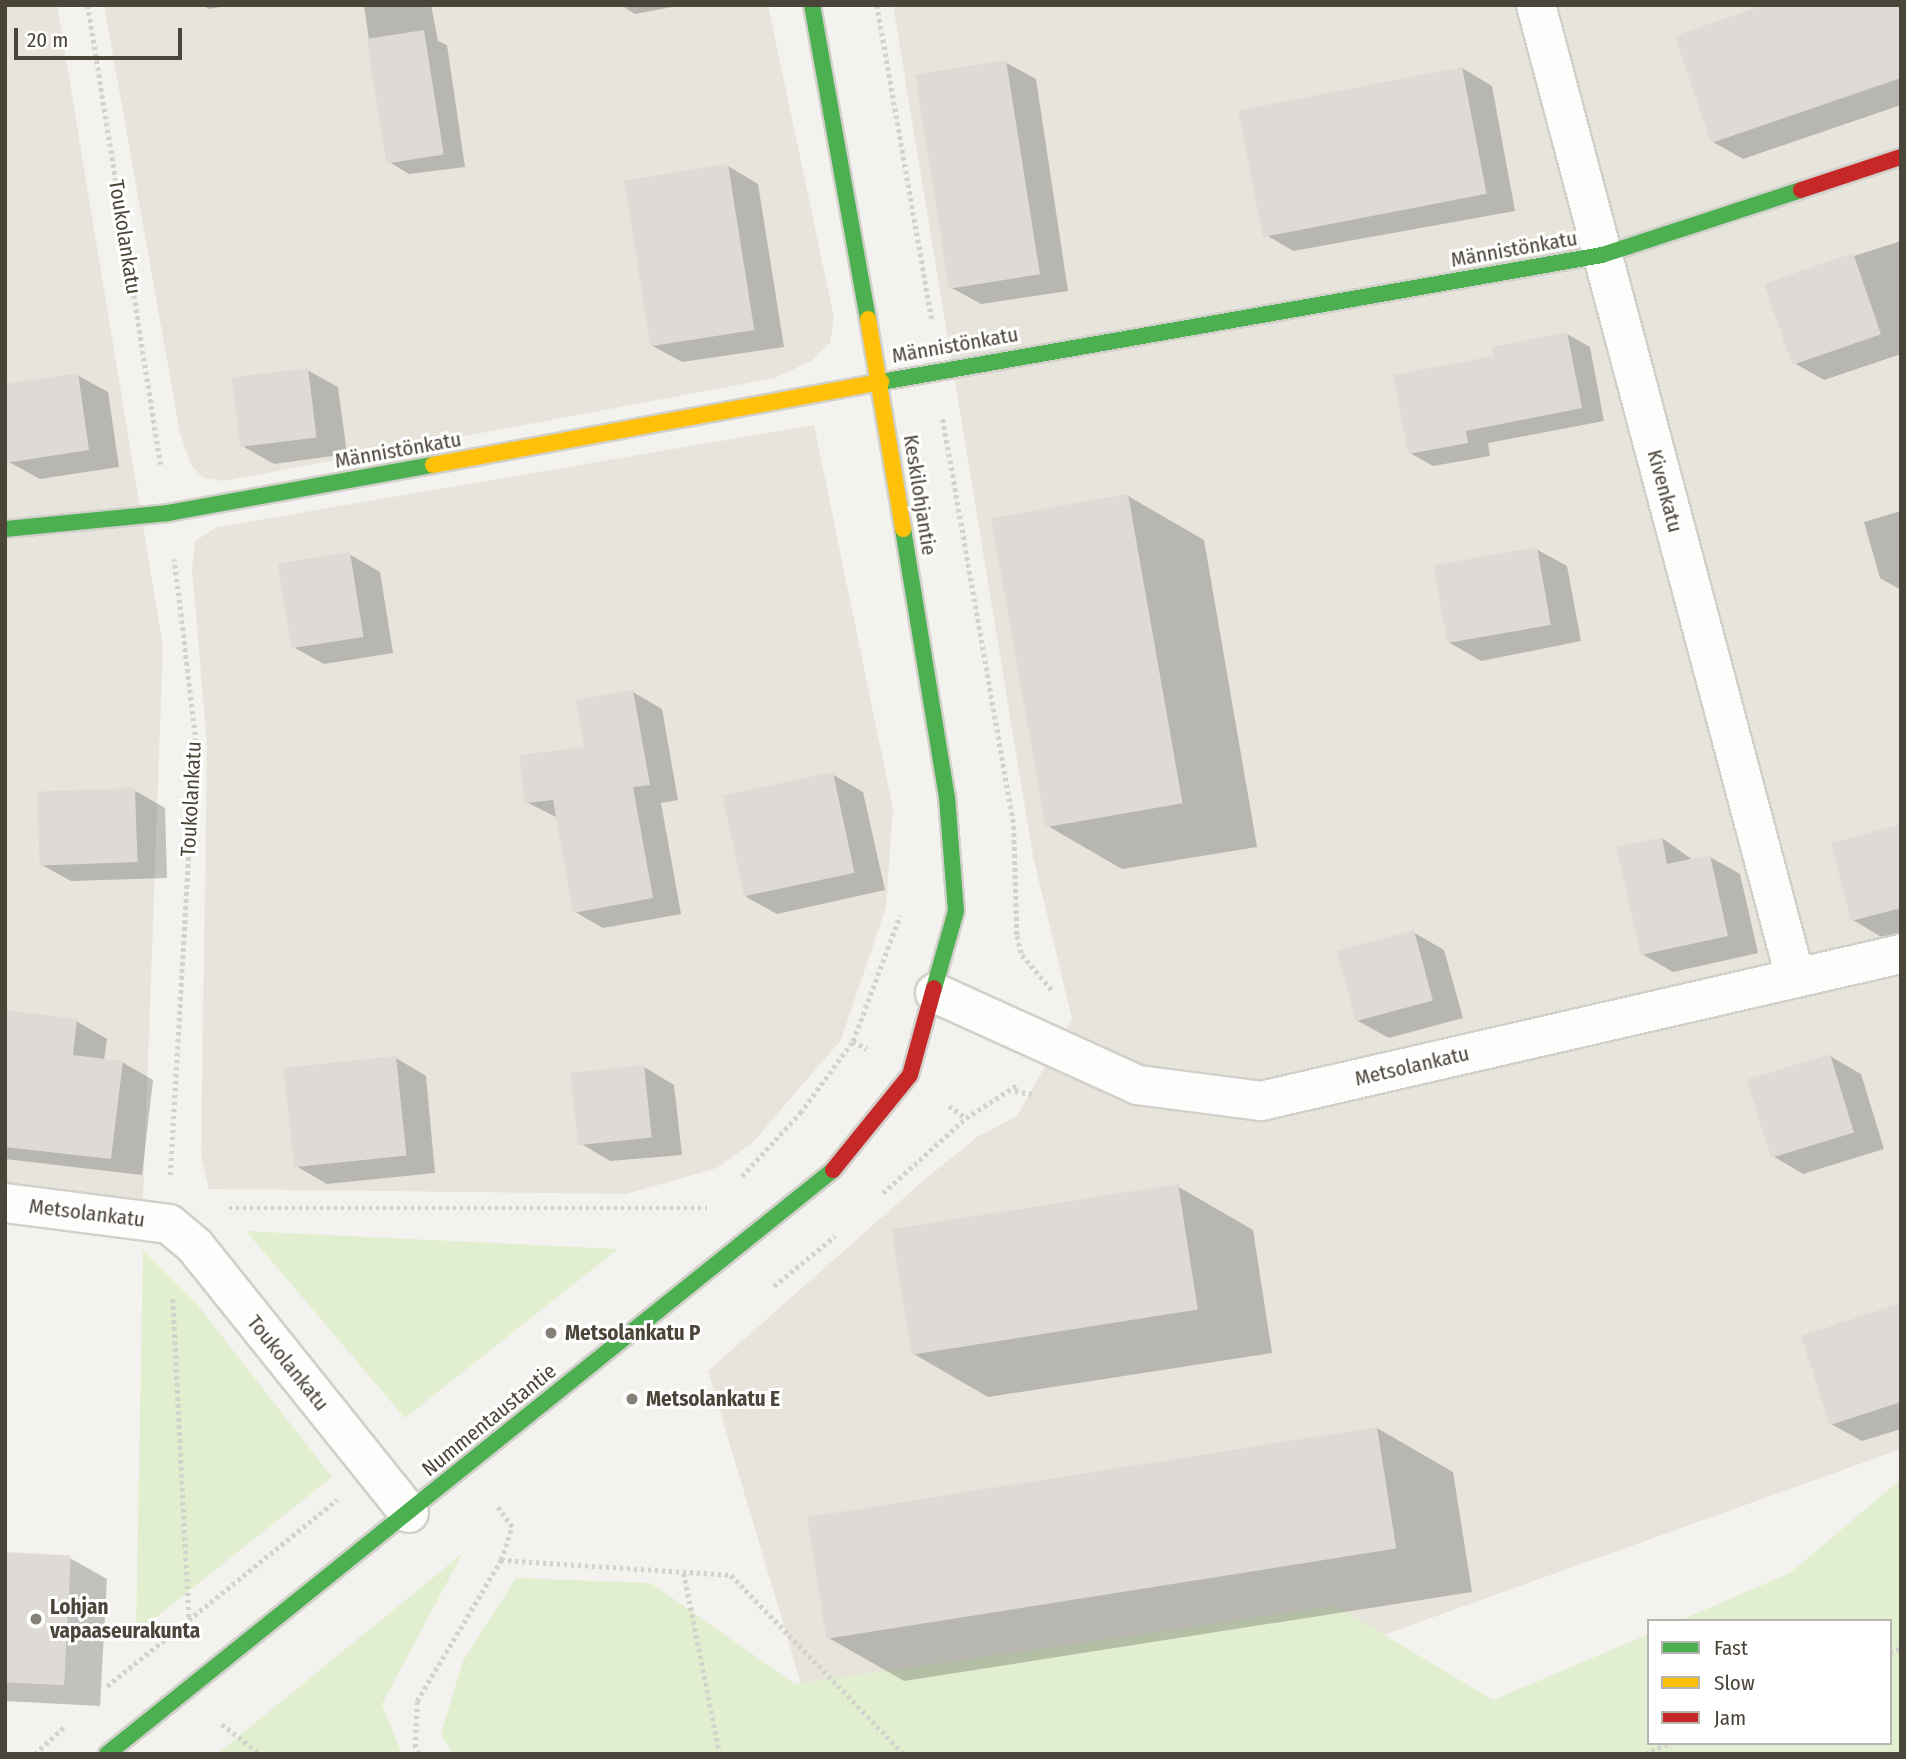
<!DOCTYPE html>
<html>
<head>
<meta charset="utf-8">
<style>
  body { margin:0 }
  #map { position:relative; width:1906px; height:1759px; overflow:hidden; background:#f4f2ee; font-family:"Fira Sans Condensed",sans-serif }
  div>[style] { position:absolute }
  .residential>* { inset:0; background:#e7e4dc }
  .green>* { inset:0; background:#e1eecf }
  .shadow>* { inset:0; background:#0003 }
  .building>* { inset:0; background:#dedbd6; transform-origin:0 0 }
  .path>* { height:4.5px; margin-top:-2.25px; transform-origin:0; background:repeating-linear-gradient(90deg,#d3d2cc 0 3.5px,transparent 0 7px) }
  .roads { filter:drop-shadow(2px 0 #d2d0cb) drop-shadow(-2px 0 #d2d0cb) drop-shadow(0 2px #d2d0cb) drop-shadow(0 -2px #d2d0cb) }
  .street>* { height:38px; margin:-19px; padding:0 19px; transform-origin:19px; border-radius:19px; background:#fdfdfc }
  .fast>* { height:16px; margin:-8px; padding:0 8px; transform-origin:8px; border-radius:8px; background:#4caf50 }
  .slow>* { height:16px; margin:-8px; padding:0 8px; transform-origin:8px; border-radius:8px; background:#ffc107 }
  .jam>* { height:16px; margin:-8px; padding:0 8px; transform-origin:8px; border-radius:8px; background:#c62828 }
  .dots>* { width:19px; height:19px; translate:-50% -50%; box-sizing:border-box; border:4px solid #fff; border-radius:50% }
  span { translate:-50% -50%; white-space:nowrap; text-align:center; line-height:1.15; -webkit-text-stroke:6px #fff; paint-order:stroke }
  .street-label { font-size:21px; color:#4b4439 }
  .poi-label { font-size:21px; color:#4b4439; font-weight:700 }
  .left { translate:0 -50%; text-align:left }
  .frame { position:absolute; inset:0; border:7px solid #4b4439; pointer-events:none }
  .legend { position:absolute; left:1647px; top:1619px; width:245px; height:126px; box-sizing:border-box; background:#fff; border:2px solid #b7b4b0; margin:0; padding:9px 12px; list-style:none; font-size:21px; color:#4b4439 }
  .legend li { display:flex; align-items:center; gap:14px; height:35px }
  .legend b { width:35px; border:2px solid #b7b4b0 }
  .scale { position:absolute; left:14px; top:28px; width:168px; height:32px; box-sizing:border-box; border:4px solid #4b4439; border-top:0; padding-left:9px; font-size:21px; line-height:24px; white-space:nowrap; color:#4b4439; -webkit-text-stroke:5px #fff; paint-order:stroke }
</style>
</head>
<body>
<div id="map">
  <div class="residential">
    <div style="clip-path:polygon(5px 5px,57px 5px,163px 646px,143px 1199px,5px 1187px)"></div>
    <div style="clip-path:polygon(104px 5px,768px 5px,834px 318px,830px 343px,811px 361px,775px 378px,224px 481px,203px 478px,191px 465px,180px 433px)"></div>
    <div style="clip-path:polygon(893px 5px,1901px 5px,1901px 1449px,1052px 1754px,822px 1754px,708px 1371px,924px 1180px,977px 1137px,1017px 1116px,1072px 1019px,1033px 856px)"></div>
    <div style="clip-path:polygon(814px 425px,893px 809px,886px 907px,841px 1040px,753px 1142px,717px 1168px,626px 1194px,209px 1189px,201px 1157px,207px 747px,192px 568px,195px 541px,217px 527px)"></div>
  </div>
  <div class="green">
    <div style="clip-path:polygon(246px 1231px,618px 1249px,405px 1418px)"></div>
    <div style="clip-path:polygon(143px 1250px,196px 1303px,332px 1477px,136px 1633px)"></div>
    <div style="clip-path:polygon(1901px 1479px,1901px 1754px,452px 1754px,441px 1734px,463px 1661px,516px 1578px,651px 1583px,795px 1684px,1336px 1606px,1493px 1700px,1649px 1634px,1649px 1743px,1890px 1743px,1890px 1621px,1679px 1621px,1790px 1573px)"></div>
    <div style="clip-path:polygon(462px 1554px,382px 1704px,402px 1754px,217px 1754px)"></div>
  </div>
  <div class="shadow">
    <div style="clip-path:polygon(203px 5px,231px 5px,209px 9px)"></div>
    <div style="clip-path:polygon(364px 5px,431px 5px,438px 41px,447px 45px,465px 167px,409px 174px,386px 160px)"></div>
    <div style="clip-path:polygon(621px 5px,683px 5px,635px 14px)"></div>
    <div style="clip-path:polygon(1901px 5px,1901px 105px,1743px 159px,1713px 142px)"></div>
    <div style="clip-path:polygon(1005px 62px,1036px 79px,1068px 291px,981px 304px,950px 287px)"></div>
    <div style="clip-path:polygon(1462px 68px,1492px 86px,1515px 211px,1293px 251px,1263px 233px)"></div>
    <div style="clip-path:polygon(728px 166px,758px 184px,784px 347px,682px 362px,651px 345px)"></div>
    <div style="clip-path:polygon(1901px 241px,1901px 354px,1824px 380px,1794px 363px,1766px 284px)"></div>
    <div style="clip-path:polygon(1567px 334px,1590px 347px,1604px 421px,1488px 443px,1490px 456px,1433px 466px,1410px 453px,1496px 357px)"></div>
    <div style="clip-path:polygon(307px 370px,338px 387px,347px 454px,274px 464px,244px 447px)"></div>
    <div style="clip-path:polygon(77px 375px,108px 392px,119px 467px,40px 479px,9px 462px)"></div>
    <div style="clip-path:polygon(1128px 496px,1204px 540px,1257px 847px,1122px 869px,1046px 825px)"></div>
    <div style="clip-path:polygon(1901px 511px,1901px 590px,1880px 578px,1864px 522px)"></div>
    <div style="clip-path:polygon(1536px 549px,1567px 566px,1581px 641px,1481px 661px,1450px 643px)"></div>
    <div style="clip-path:polygon(349px 554px,380px 572px,393px 653px,324px 664px,293px 647px)"></div>
    <div style="clip-path:polygon(633px 692px,662px 709px,678px 800px,661px 803px,681px 914px,603px 928px,575px 912px,558px 818px,526px 802px,586px 748px)"></div>
    <div style="clip-path:polygon(832px 774px,863px 792px,885px 890px,777px 914px,746px 897px)"></div>
    <div style="clip-path:polygon(134px 790px,165px 808px,167px 878px,71px 881px,40px 864px)"></div>
    <div style="clip-path:polygon(1901px 826px,1901px 933px,1883px 938px,1853px 920px)"></div>
    <div style="clip-path:polygon(1662px 838px,1693px 860px,1710px 857px,1740px 874px,1758px 953px,1673px 972px,1642px 954px)"></div>
    <div style="clip-path:polygon(1413px 932px,1444px 950px,1463px 1018px,1389px 1038px,1358px 1021px)"></div>
    <div style="clip-path:polygon(5px 1012px,76px 1021px,107px 1039px,104px 1060px,122px 1062px,153px 1080px,142px 1175px,5px 1159px)"></div>
    <div style="clip-path:polygon(1830px 1056px,1861px 1074px,1884px 1149px,1803px 1174px,1773px 1156px)"></div>
    <div style="clip-path:polygon(396px 1058px,426px 1076px,435px 1173px,327px 1184px,296px 1166px)"></div>
    <div style="clip-path:polygon(644px 1067px,674px 1085px,682px 1155px,610px 1161px,580px 1143px)"></div>
    <div style="clip-path:polygon(1177px 1186px,1253px 1230px,1272px 1353px,988px 1397px,912px 1353px)"></div>
    <div style="clip-path:polygon(1901px 1305px,1901px 1429px,1862px 1441px,1831px 1424px)"></div>
    <div style="clip-path:polygon(1377px 1428px,1453px 1472px,1472px 1592px,904px 1681px,827px 1637px)"></div>
    <div style="clip-path:polygon(5px 1553px,70px 1558px,107px 1579px,100px 1706px,5px 1701px)"></div>
  </div>
  <div class="building">
    <div style="clip-path:polygon(1763px 5px,1901px 5px,1901px 78px,1711px 143px,1675px 36px)"></div>
    <div style="left:424px;top:30px;width:126px;height:58px;rotate:81deg"></div>
    <div style="left:1006px;top:60px;width:217px;height:92px;rotate:81deg"></div>
    <div style="left:1462px;top:67px;width:129px;height:228px;rotate:79deg"></div>
    <div style="left:728px;top:164px;width:168px;height:105px;rotate:81deg"></div>
    <div style="left:1853px;top:253px;width:86px;height:94px;rotate:71deg"></div>
    <div style="clip-path:polygon(1567px 332px,1582px 408px,1466px 431px,1468px 443px,1408px 454px,1393px 375px,1494px 356px,1492px 347px)"></div>
    <div style="left:308px;top:368px;width:70px;height:77px;rotate:83deg"></div>
    <div style="clip-path:polygon(78px 373px,89px 450px,5px 463px,5px 384px)"></div>
    <div style="left:1128px;top:494px;width:314px;height:139px;rotate:80deg"></div>
    <div style="left:1537px;top:547px;width:79px;height:105px;rotate:80deg"></div>
    <div style="left:350px;top:552px;width:86px;height:73px;rotate:81deg"></div>
    <div style="clip-path:polygon(633px 690px,650px 785px,633px 787px,653px 898px,573px 913px,553px 800px,525px 803px,519px 755px,584px 747px,576px 700px)"></div>
    <div style="left:833px;top:772px;width:103px;height:113px;rotate:78deg"></div>
    <div style="left:135px;top:788px;width:74px;height:98px;rotate:88deg"></div>
    <div style="clip-path:polygon(1901px 824px,1901px 908px,1851px 921px,1831px 843px)"></div>
    <div style="clip-path:polygon(1662px 837px,1667px 864px,1710px 855px,1728px 936px,1641px 955px,1616px 847px)"></div>
    <div style="left:1414px;top:930px;width:73px;height:80px;rotate:75deg"></div>
    <div style="clip-path:polygon(5px 1010px,77px 1019px,73px 1055px,123px 1061px,111px 1159px,5px 1147px)"></div>
    <div style="left:1830px;top:1054px;width:82px;height:87px;rotate:73deg"></div>
    <div style="left:396px;top:1056px;width:100px;height:113px;rotate:84deg"></div>
    <div style="left:644px;top:1065px;width:73px;height:74px;rotate:84deg"></div>
    <div style="left:1178px;top:1184px;width:127px;height:290px;rotate:81deg"></div>
    <div style="clip-path:polygon(1901px 1303px,1901px 1402px,1830px 1425px,1801px 1336px)"></div>
    <div style="left:1377px;top:1427px;width:123px;height:577px;rotate:81deg"></div>
    <div style="left:5px;top:1552px;width:66px;height:130px;rotate:3deg"></div>
  </div>
  <div class="path">
    <div style="left:88px;top:5px;width:465px;rotate:81deg"></div>
    <div style="left:877px;top:5px;width:321px;rotate:80.1deg"></div>
    <div style="left:943px;top:419px;width:413px;rotate:80.1deg"></div>
    <div style="left:1014px;top:826px;width:110px;rotate:88.4deg"></div>
    <div style="left:1017px;top:936px;width:20px;rotate:75deg"></div>
    <div style="left:1022px;top:955px;width:48px;rotate:49.3deg"></div>
    <div style="left:853px;top:1041px;width:16px;rotate:30deg"></div>
    <div style="left:1015px;top:1091px;width:17px;rotate:10deg"></div>
    <div style="left:949px;top:1106px;width:21px;rotate:35deg"></div>
    <div style="left:170px;top:1175px;width:441px;rotate:-86.7deg"></div>
    <div style="left:195px;top:735px;width:177px;rotate:-96.8deg"></div>
    <div style="left:742px;top:1176px;width:86px;rotate:-47.4deg"></div>
    <div style="left:800px;top:1113px;width:89px;rotate:-53.6deg"></div>
    <div style="left:853px;top:1041px;width:134px;rotate:-69.5deg"></div>
    <div style="left:883px;top:1193px;width:112px;rotate:-42.1deg"></div>
    <div style="left:966px;top:1118px;width:61px;rotate:-32.9deg"></div>
    <div style="left:229px;top:1208px;width:478px"></div>
    <div style="left:774px;top:1286px;width:79px;rotate:-39.3deg"></div>
    <div style="left:173px;top:1299px;width:320px;rotate:87.1deg"></div>
    <div style="left:501px;top:1560px;width:230px;rotate:3.7deg"></div>
    <div style="left:731px;top:1575px;width:249px;rotate:46deg"></div>
    <div style="left:684px;top:1573px;width:185px;rotate:78.8deg"></div>
    <div style="left:1890px;top:1653px;width:12px;rotate:-24deg"></div>
    <div style="left:107px;top:1686px;width:296px;rotate:-39deg"></div>
    <div style="left:222px;top:1724px;width:48px;rotate:38.3deg"></div>
    <div style="left:35px;top:1754px;width:41px;rotate:-43deg"></div>
    <div style="left:418px;top:1754px;width:8px;rotate:-113deg"></div>
    <div style="left:415px;top:1747px;width:46px;rotate:-87.5deg"></div>
    <div style="left:417px;top:1701px;width:164px;rotate:-59.2deg"></div>
    <div style="left:501px;top:1560px;width:35px;rotate:-72deg"></div>
    <div style="left:512px;top:1527px;width:26px;rotate:-126deg"></div>
    <div style="left:1645px;top:1754px;width:27px;rotate:-24deg"></div>
  </div>
  <div class="roads">
    <div class="street">
      <div style="left:1536px;top:5px;width:1006px;rotate:75.08deg"></div>
      <div style="left:935px;top:993px;width:223px;rotate:24.4deg"></div>
      <div style="left:1138px;top:1085px;width:124px;rotate:7.4deg"></div>
      <div style="left:1261px;top:1101px;width:657px;rotate:-12.94deg"></div>
      <div style="left:5px;top:1203px;width:165px;rotate:7.3deg"></div>
      <div style="left:169px;top:1224px;width:34px;rotate:40deg"></div>
      <div style="left:195px;top:1246px;width:342px;rotate:51.3deg"></div>
    </div>
    <div class="fast">
      <div style="left:812px;top:5px;width:319px;rotate:79.9deg"></div>
      <div style="left:881px;top:382px;width:732px;rotate:-9.99deg"></div>
      <div style="left:1602px;top:255px;width:209px;rotate:-18.1deg"></div>
      <div style="left:5px;top:529px;width:164px;rotate:-5.6deg"></div>
      <div style="left:168px;top:513px;width:269px;rotate:-10.3deg"></div>
      <div style="left:903px;top:529px;width:272px;rotate:80.7deg"></div>
      <div style="left:947px;top:797px;width:114px;rotate:85.5deg"></div>
      <div style="left:956px;top:911px;width:80px;rotate:105.9deg"></div>
      <div style="left:107px;top:1754px;width:932px;rotate:-38.81deg"></div>
    </div>
    <div class="slow">
      <div style="left:868px;top:319px;width:213px;rotate:80.5deg"></div>
      <div style="left:433px;top:465px;width:456px;rotate:-10.5deg"></div>
    </div>
    <div class="jam">
      <div style="left:1801px;top:190px;width:105px;rotate:-18.3deg"></div>
      <div style="left:833px;top:1170px;width:122px;rotate:-51deg"></div>
      <div style="left:910px;top:1075px;width:90px;rotate:-74.6deg"></div>
    </div>
  </div>
  <div class="dots">
    <div style="left:551px;top:1333px;background:#868178"></div>
    <div style="left:632px;top:1399px;background:#868178"></div>
    <div style="left:36px;top:1619px;background:#868178"></div>
  </div>
  <div class="street-label">
    <span style="left:125px;top:237px;rotate:81deg">Toukolankatu</span>
    <span style="left:1514px;top:249px;rotate:-10deg">Männistönkatu</span>
    <span style="left:955px;top:345px;rotate:-10deg">Männistönkatu</span>
    <span style="left:398px;top:450px;rotate:-10deg">Männistönkatu</span>
    <span style="left:1665px;top:491px;rotate:75deg">Kivenkatu</span>
    <span style="left:920px;top:495px;rotate:81deg">Keskilohjantie</span>
    <span style="left:191px;top:799px;rotate:-87deg">Toukolankatu</span>
    <span style="left:1412px;top:1066px;rotate:-13deg">Metsolankatu</span>
    <span style="left:87px;top:1213px;rotate:7deg">Metsolankatu</span>
    <span style="left:288px;top:1363px;rotate:51deg">Toukolankatu</span>
    <span style="left:489px;top:1420px;rotate:-39deg">Nummentaustantie</span>
  </div>
  <div class="poi-label">
    <span class="left" style="left:565px;top:1333px">Metsolankatu P</span>
    <span class="left" style="left:646px;top:1399px">Metsolankatu E</span>
    <span class="left" style="left:50px;top:1619px">Lohjan<br>vapaaseurakunta</span>
  </div>
  <div class="frame"></div>
  <ul class="legend">
  <li><b style="height:9px;background:#4caf50"></b>Fast</li>
  <li><b style="height:9px;background:#ffc107"></b>Slow</li>
  <li><b style="height:9px;background:#c62828"></b>Jam</li>
  </ul>
  <div class="scale">20 m</div>
</div>
</body>
</html>
